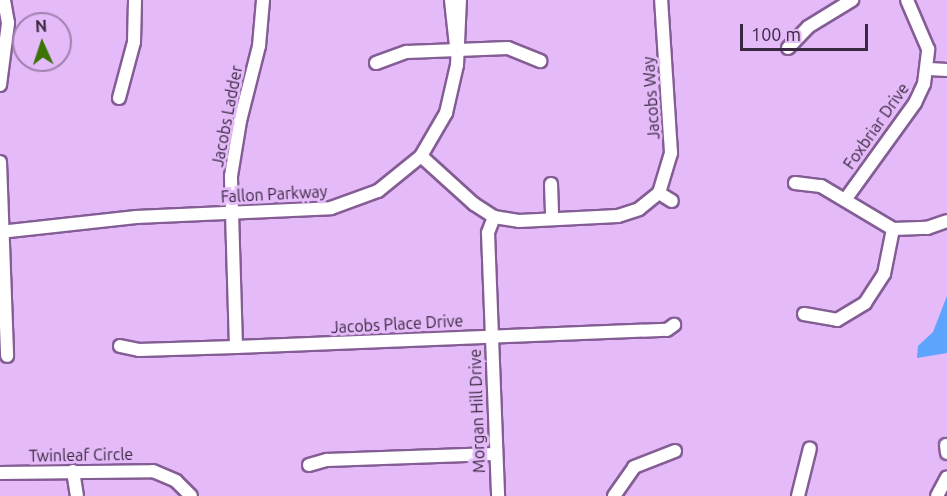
<!DOCTYPE html>
<html>
<head>
<meta charset="utf-8">
<style>
  body { margin:0 }
  #map { position:relative; width:947px; height:496px; overflow:hidden; background:#e4baf8; font-family:Ubuntu,sans-serif }
  div>[style] { position:absolute }
  .water>* { inset:0; background:#5ca4fd }
  .roads { filter:drop-shadow(2px 0 #845d95) drop-shadow(-2px 0 #845d95) drop-shadow(0 2px #845d95) drop-shadow(0 -2px #845d95) }
  .minor>* { height:12px; margin:-6px; padding:0 6px; transform-origin:6px; border-radius:6px; background:#fff }
  span { translate:-50% -50%; white-space:nowrap; text-align:center; line-height:1.15; -webkit-text-stroke:6px #e4baf8; paint-order:stroke }
  .street-label { font-size:16px; color:#382840 }
  .north { position:absolute; left:12px; top:12px; width:60px; height:60px; box-sizing:border-box; background:#e4baf8; border:2px solid #9f80ae; border-radius:50%; rotate:357deg; font-size:16px; font-weight:700; line-height:24px; text-align:center; color:#382840 }
  .north::after { content:''; display:block; margin:auto; width:21px; height:27px; background:#3c7403; clip-path:polygon(50% 0,100% 100%,50% 72%,0 100%) }
  .scale { position:absolute; left:740px; top:24px; width:128px; height:27px; box-sizing:border-box; border:3px solid #382840; border-top:0; padding-left:8px; font-size:18px; line-height:21px; white-space:nowrap; color:#382840; -webkit-text-stroke:4px #e4baf8; paint-order:stroke }
</style>
</head>
<body>
<div id="map">
  <div class="water">
    <div style="clip-path:polygon(947px 296px,947px 353px,917px 358px,918px 346px,933px 332px)"></div>
  </div>
  <div class="roads">
    <div class="minor">
      <div style="left:451px;top:0;width:46px;rotate:83.8deg"></div>
      <div style="left:788px;top:48px;width:29px;rotate:-46deg"></div>
      <div style="left:808px;top:27px;width:52px;rotate:-31.5deg"></div>
      <div style="left:376px;top:63px;width:33px;rotate:-20deg"></div>
      <div style="left:407px;top:52px;width:101px;rotate:-2.3deg"></div>
      <div style="left:508px;top:48px;width:35px;rotate:22deg"></div>
      <div style="left:929px;top:69px;width:18px;rotate:3deg"></div>
      <div style="left:0;top:85px;width:63px;rotate:-82.6deg"></div>
      <div style="left:8px;top:23px;width:23px;rotate:-100deg"></div>
      <div style="left:119px;top:98px;width:58px;rotate:-75deg"></div>
      <div style="left:134px;top:42px;width:42px;rotate:-88.6deg"></div>
      <div style="left:421px;top:156px;width:72px;rotate:42.2deg"></div>
      <div style="left:474px;top:204px;width:24px;rotate:33deg"></div>
      <div style="left:494px;top:217px;width:25px;rotate:9deg"></div>
      <div style="left:519px;top:221px;width:99px;rotate:-2.9deg"></div>
      <div style="left:618px;top:216px;width:22px;rotate:-18deg"></div>
      <div style="left:639px;top:209px;width:26px;rotate:-39deg"></div>
      <div style="left:659px;top:193px;width:42px;rotate:-73.3deg"></div>
      <div style="left:671px;top:153px;width:153px;rotate:-93.7deg"></div>
      <div style="left:0;top:162px;width:194px;rotate:87.9deg"></div>
      <div style="left:795px;top:183px;width:26px;rotate:7deg"></div>
      <div style="left:821px;top:186px;width:84px;rotate:30.8deg"></div>
      <div style="left:893px;top:229px;width:34px;rotate:-2deg"></div>
      <div style="left:927px;top:228px;width:21px;rotate:-19deg"></div>
      <div style="left:551px;top:184px;width:34px;rotate:88deg"></div>
      <div style="left:659px;top:193px;width:15px;rotate:32deg"></div>
      <div style="left:845px;top:200px;width:120px;rotate:-54.2deg"></div>
      <div style="left:915px;top:103px;width:21px;rotate:-65deg"></div>
      <div style="left:924px;top:84px;width:35px;rotate:-83deg"></div>
      <div style="left:928px;top:49px;width:53px;rotate:-113.2deg"></div>
      <div style="left:494px;top:217px;width:17px;rotate:111deg"></div>
      <div style="left:488px;top:233px;width:263px;rotate:87.8deg"></div>
      <div style="left:0;top:232px;width:137px;rotate:-6.3deg"></div>
      <div style="left:136px;top:217px;width:195px;rotate:-2.6deg"></div>
      <div style="left:331px;top:208px;width:50px;rotate:-19.9deg"></div>
      <div style="left:378px;top:191px;width:55px;rotate:-39.1deg"></div>
      <div style="left:421px;top:156px;width:50px;rotate:-59.8deg"></div>
      <div style="left:446px;top:113px;width:49px;rotate:-77.1deg"></div>
      <div style="left:457px;top:65px;width:65px;rotate:-87.4deg"></div>
      <div style="left:804px;top:314px;width:34px;rotate:10deg"></div>
      <div style="left:837px;top:320px;width:33px;rotate:-31deg"></div>
      <div style="left:865px;top:303px;width:35px;rotate:-57deg"></div>
      <div style="left:884px;top:274px;width:46px;rotate:-78.7deg"></div>
      <div style="left:120px;top:346px;width:19px;rotate:12deg"></div>
      <div style="left:139px;top:350px;width:97px;rotate:-1.8deg"></div>
      <div style="left:236px;top:347px;width:431px;rotate:-2.3deg"></div>
      <div style="left:667px;top:330px;width:9px;rotate:-36deg"></div>
      <div style="left:236px;top:347px;width:171px;rotate:-91.7deg"></div>
      <div style="left:231px;top:176px;width:56px;rotate:-80.7deg"></div>
      <div style="left:240px;top:121px;width:77px;rotate:-75.8deg"></div>
      <div style="left:259px;top:46px;width:46px;rotate:-85deg"></div>
      <div style="left:946px;top:445px;width:8px;rotate:83deg"></div>
      <div style="left:309px;top:465px;width:19px;rotate:-16deg"></div>
      <div style="left:327px;top:460px;width:167px;rotate:-2.1deg"></div>
      <div style="left:73px;top:471px;width:25px;rotate:81deg"></div>
      <div style="left:0;top:473px;width:153px;rotate:-0.7deg"></div>
      <div style="left:153px;top:471px;width:25px;rotate:23deg"></div>
      <div style="left:176px;top:481px;width:21px;rotate:45deg"></div>
      <div style="left:614px;top:496px;width:35px;rotate:-55deg"></div>
      <div style="left:634px;top:467px;width:44px;rotate:-21.3deg"></div>
      <div style="left:798px;top:496px;width:49px;rotate:-76deg"></div>
      <div style="left:937px;top:496px;width:21px;rotate:-62deg"></div>
    </div>
  </div>
  <div class="street-label">
    <span style="left:651px;top:98px;rotate:-94deg">Jacobs Way</span>
    <span style="left:227px;top:116px;rotate:-79deg">Jacobs Ladder</span>
    <span style="left:876px;top:126px;rotate:-55deg">Foxbriar Drive</span>
    <span style="left:274px;top:194px;rotate:-3deg">Fallon Parkway</span>
    <span style="left:397px;top:324px;rotate:-3deg">Jacobs Place Drive</span>
    <span style="left:477px;top:411px;rotate:-92deg">Morgan Hill Drive</span>
    <span style="left:81px;top:455px;rotate:-1deg">Twinleaf Circle</span>
  </div>
  <div class="north">N</div>
  <div class="scale">100 m</div>
</div>
</body>
</html>
